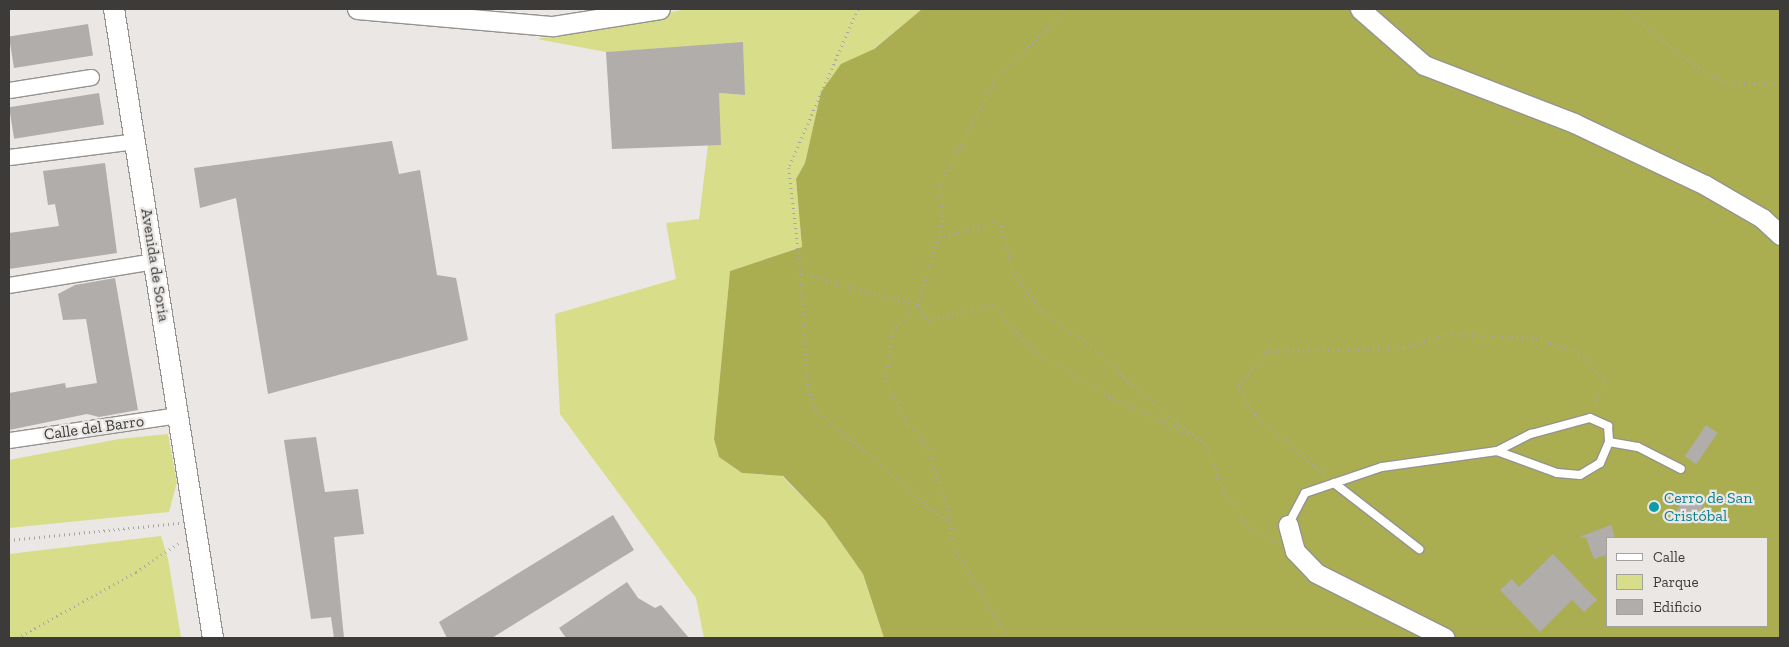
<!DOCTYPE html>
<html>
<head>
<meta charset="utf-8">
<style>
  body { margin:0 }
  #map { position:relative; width:1789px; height:647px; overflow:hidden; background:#eae7e5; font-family:"Zilla Slab",serif }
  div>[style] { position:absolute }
  .green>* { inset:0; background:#d8dd89 }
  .forest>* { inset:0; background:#aaae51 }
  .building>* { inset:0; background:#b0adaa; transform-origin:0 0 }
  .path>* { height:2.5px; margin-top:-1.25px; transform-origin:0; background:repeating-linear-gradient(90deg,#a8a6a4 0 1px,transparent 0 5px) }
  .roads { filter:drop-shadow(1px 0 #95928f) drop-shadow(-1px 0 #95928f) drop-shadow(0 1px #95928f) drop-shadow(0 -1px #95928f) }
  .service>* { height:8px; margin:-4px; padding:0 4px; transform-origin:4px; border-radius:4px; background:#fff }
  .minor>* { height:15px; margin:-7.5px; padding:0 7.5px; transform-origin:7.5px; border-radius:7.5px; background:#fff }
  .tertiary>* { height:19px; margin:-9.5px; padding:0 9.5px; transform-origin:9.5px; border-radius:9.5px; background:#fff }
  .secondary>* { height:20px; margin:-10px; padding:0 10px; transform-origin:10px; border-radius:10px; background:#fff }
  .dots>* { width:14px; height:14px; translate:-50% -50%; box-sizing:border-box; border:2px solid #eae7e5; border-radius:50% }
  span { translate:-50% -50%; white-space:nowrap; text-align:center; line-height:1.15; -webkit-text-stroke:4.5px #eae7e5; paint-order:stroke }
  .street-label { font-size:16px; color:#3c3b3a }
  .culture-label { font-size:16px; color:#0d838f }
  .left { translate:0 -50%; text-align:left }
  .frame { position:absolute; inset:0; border:10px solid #3c3b3a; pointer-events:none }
  .legend { position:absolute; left:1606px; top:537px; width:162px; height:90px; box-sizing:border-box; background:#eae7e5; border:1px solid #a4a2a1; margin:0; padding:6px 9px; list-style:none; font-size:15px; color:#3c3b3a }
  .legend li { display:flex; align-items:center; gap:10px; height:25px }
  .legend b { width:25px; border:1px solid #a4a2a1 }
</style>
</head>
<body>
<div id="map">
  <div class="green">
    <div style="clip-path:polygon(687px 9px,922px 9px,821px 92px,805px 163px,796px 179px,802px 247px,730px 271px,714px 439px,719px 457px,742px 473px,782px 476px,825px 520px,863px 574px,884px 638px,704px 638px,696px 598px,560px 414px,555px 314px,676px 279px,666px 223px,699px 219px,708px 145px,719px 93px,744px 95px,743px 43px,606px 52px,537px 39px)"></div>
    <div style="clip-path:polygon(168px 434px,177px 482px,169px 512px,9px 528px,9px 460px,119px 439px)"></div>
    <div style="clip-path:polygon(161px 536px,168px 559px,181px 638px,9px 638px,9px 554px)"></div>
  </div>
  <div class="forest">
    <div style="clip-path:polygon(evenodd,922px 9px,1780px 9px,1780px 638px,884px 638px,863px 574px,825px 520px,783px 476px,742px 473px,719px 457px,714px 439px,730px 271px,802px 247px,796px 179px,805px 163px,821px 92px,841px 64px,874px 49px,922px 9px,1608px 538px,1768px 538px,1768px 626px,1608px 626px,1608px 538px)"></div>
  </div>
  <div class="building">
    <div style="left:88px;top:24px;width:32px;height:80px;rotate:81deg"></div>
    <div style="clip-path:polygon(743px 42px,745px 95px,719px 93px,721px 145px,612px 149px,606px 52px)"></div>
    <div style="left:99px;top:93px;width:32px;height:91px;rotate:81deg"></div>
    <div style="clip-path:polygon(392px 141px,399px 174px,420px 170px,437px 275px,456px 278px,468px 340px,268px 394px,236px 198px,200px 208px,194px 168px)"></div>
    <div style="clip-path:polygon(105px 163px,117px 253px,9px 269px,9px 233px,59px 226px,55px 204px,48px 205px,43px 171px)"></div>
    <div style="clip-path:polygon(115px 278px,138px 410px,99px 417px,87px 414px,9px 430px,9px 393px,65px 383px,66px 388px,97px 383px,86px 319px,63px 320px,58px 294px,75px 285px)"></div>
    <div style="left:1706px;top:425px;width:14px;height:38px;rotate:34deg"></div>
    <div style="clip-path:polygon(316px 437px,325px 492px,358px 489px,364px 534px,334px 537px,344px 638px,334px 638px,331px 617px,311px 619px,284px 440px)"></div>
    <div style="left:1685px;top:495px;width:21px;height:19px;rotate:28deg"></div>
    <div style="clip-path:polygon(613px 515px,634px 550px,492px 638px,447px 638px,439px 622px)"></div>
    <div style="clip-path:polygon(1611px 525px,1615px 538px,1608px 538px,1608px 554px,1594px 559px,1586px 538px,1579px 537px)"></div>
    <div style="clip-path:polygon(1553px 554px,1597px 600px,1584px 612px,1572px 600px,1540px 632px,1500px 590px,1512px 579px,1519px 587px)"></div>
    <div style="clip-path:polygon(627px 582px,638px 598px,655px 608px,661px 605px,689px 638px,566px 638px,559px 628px)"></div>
  </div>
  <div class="path">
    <div style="left:858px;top:9px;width:173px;rotate:113.5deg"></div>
    <div style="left:789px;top:168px;width:107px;rotate:83.5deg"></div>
    <div style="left:801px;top:274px;width:115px;rotate:86.5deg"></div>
    <div style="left:808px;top:389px;width:22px;rotate:69deg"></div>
    <div style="left:816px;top:410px;width:176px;rotate:40.4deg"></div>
    <div style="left:1069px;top:9px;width:99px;rotate:136.6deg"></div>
    <div style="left:997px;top:77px;width:123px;rotate:117.6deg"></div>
    <div style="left:940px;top:186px;width:35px;rotate:85deg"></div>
    <div style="left:943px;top:221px;width:16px;rotate:104deg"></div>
    <div style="left:939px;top:237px;width:60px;rotate:-14.5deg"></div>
    <div style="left:997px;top:222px;width:6px;rotate:39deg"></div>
    <div style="left:1002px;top:226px;width:44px;rotate:76.9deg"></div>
    <div style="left:1012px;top:269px;width:52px;rotate:54.5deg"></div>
    <div style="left:1042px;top:311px;width:66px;rotate:35.1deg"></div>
    <div style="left:1096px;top:349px;width:54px;rotate:45deg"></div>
    <div style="left:1134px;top:387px;width:93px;rotate:38.5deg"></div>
    <div style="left:1207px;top:445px;width:52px;rotate:69.8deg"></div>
    <div style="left:1225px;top:494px;width:15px;rotate:42deg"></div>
    <div style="left:1236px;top:504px;width:23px;rotate:65deg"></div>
    <div style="left:1246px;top:525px;width:34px;rotate:30deg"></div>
    <div style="left:1624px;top:9px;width:100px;rotate:38.1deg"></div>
    <div style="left:1703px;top:71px;width:24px;rotate:28deg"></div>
    <div style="left:1724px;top:82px;width:56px;rotate:2deg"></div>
    <div style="left:939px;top:237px;width:71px;rotate:107.2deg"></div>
    <div style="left:918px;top:305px;width:36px;rotate:134deg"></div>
    <div style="left:893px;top:331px;width:49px;rotate:98.1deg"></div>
    <div style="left:886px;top:380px;width:51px;rotate:63.4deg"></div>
    <div style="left:909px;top:426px;width:19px;rotate:43deg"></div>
    <div style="left:923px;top:439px;width:21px;rotate:67deg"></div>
    <div style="left:931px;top:458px;width:58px;rotate:71.9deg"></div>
    <div style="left:949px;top:513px;width:34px;rotate:82deg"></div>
    <div style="left:954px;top:547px;width:106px;rotate:59.3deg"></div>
    <div style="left:802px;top:274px;width:120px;rotate:15deg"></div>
    <div style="left:918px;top:305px;width:18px;rotate:56deg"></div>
    <div style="left:928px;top:320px;width:67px;rotate:-13deg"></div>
    <div style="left:993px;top:305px;width:59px;rotate:48.4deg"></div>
    <div style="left:1032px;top:349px;width:92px;rotate:31.6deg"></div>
    <div style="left:1110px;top:397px;width:89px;rotate:25.1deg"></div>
    <div style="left:1324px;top:474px;width:91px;rotate:-139.5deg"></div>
    <div style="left:1255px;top:415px;width:34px;rotate:-120deg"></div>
    <div style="left:1238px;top:385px;width:45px;rotate:-48.6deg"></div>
    <div style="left:1268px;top:351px;width:137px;rotate:-1.3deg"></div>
    <div style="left:1405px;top:348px;width:44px;rotate:-18.4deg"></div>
    <div style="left:1447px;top:334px;width:89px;rotate:2.6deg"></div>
    <div style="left:1536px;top:338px;width:51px;rotate:19.5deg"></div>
    <div style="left:1584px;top:355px;width:34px;rotate:52deg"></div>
    <div style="left:1605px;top:382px;width:28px;rotate:113deg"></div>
    <div style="left:9px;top:540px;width:171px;rotate:-5.7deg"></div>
    <div style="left:17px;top:638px;width:136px;rotate:-29deg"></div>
    <div style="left:136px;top:572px;width:53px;rotate:-34.3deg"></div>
  </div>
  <div class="roads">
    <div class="service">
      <div style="left:1590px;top:418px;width:20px;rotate:24deg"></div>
      <div style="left:1608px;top:426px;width:16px;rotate:86deg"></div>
      <div style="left:1609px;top:442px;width:23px;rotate:113deg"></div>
      <div style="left:1600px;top:463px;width:23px;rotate:149deg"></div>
      <div style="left:1580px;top:475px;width:23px;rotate:-175deg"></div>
      <div style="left:1557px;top:473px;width:64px;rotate:-159.9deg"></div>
      <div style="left:1497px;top:451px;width:38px;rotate:-27deg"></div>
      <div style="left:1531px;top:434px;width:61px;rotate:-15.2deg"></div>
      <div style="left:1609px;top:442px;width:29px;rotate:10deg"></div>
      <div style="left:1638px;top:447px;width:48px;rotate:27.1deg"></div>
      <div style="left:1334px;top:483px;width:108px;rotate:37.8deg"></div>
      <div style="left:1288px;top:525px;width:36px;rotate:-62deg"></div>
      <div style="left:1305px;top:493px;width:81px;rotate:-18.7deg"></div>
      <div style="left:1382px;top:467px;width:116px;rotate:-7.9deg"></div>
    </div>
    <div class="minor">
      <div style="left:9px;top:90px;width:83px;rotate:-9deg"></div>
      <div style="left:9px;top:157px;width:127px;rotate:-7.2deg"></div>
      <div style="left:9px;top:285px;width:147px;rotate:-9.4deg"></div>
      <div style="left:9px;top:440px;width:172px;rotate:-8.4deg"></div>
    </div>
    <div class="tertiary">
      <div style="left:357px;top:9px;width:197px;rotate:5deg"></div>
      <div style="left:553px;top:26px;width:108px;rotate:-9deg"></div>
      <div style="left:1360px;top:9px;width:85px;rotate:41.2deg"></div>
      <div style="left:1424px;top:65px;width:161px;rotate:21.1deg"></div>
      <div style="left:1574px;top:123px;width:145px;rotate:25.3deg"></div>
      <div style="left:1705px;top:185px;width:66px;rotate:30.1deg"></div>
      <div style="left:1762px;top:218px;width:25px;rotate:43deg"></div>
      <div style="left:1288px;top:525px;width:27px;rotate:75deg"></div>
      <div style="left:1295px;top:551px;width:30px;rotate:46deg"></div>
      <div style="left:1316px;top:573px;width:144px;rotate:26.7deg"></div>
    </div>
    <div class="secondary">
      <div style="left:114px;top:9px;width:637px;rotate:81.06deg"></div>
    </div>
  </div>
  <div class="dots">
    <div style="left:1654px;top:507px;background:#0f9aa8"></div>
  </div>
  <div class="street-label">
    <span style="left:155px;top:265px;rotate:81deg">Avenida de Soria</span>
    <span style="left:94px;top:428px;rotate:-8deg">Calle del Barro</span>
  </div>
  <div class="culture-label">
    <span class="left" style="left:1664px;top:507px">Cerro de San<br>Cristóbal</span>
  </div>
  <div class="frame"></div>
  <ul class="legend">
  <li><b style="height:6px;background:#fff"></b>Calle</li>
  <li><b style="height:14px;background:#d8dd89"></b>Parque</li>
  <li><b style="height:14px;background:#b0adaa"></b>Edificio</li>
  </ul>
</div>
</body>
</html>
